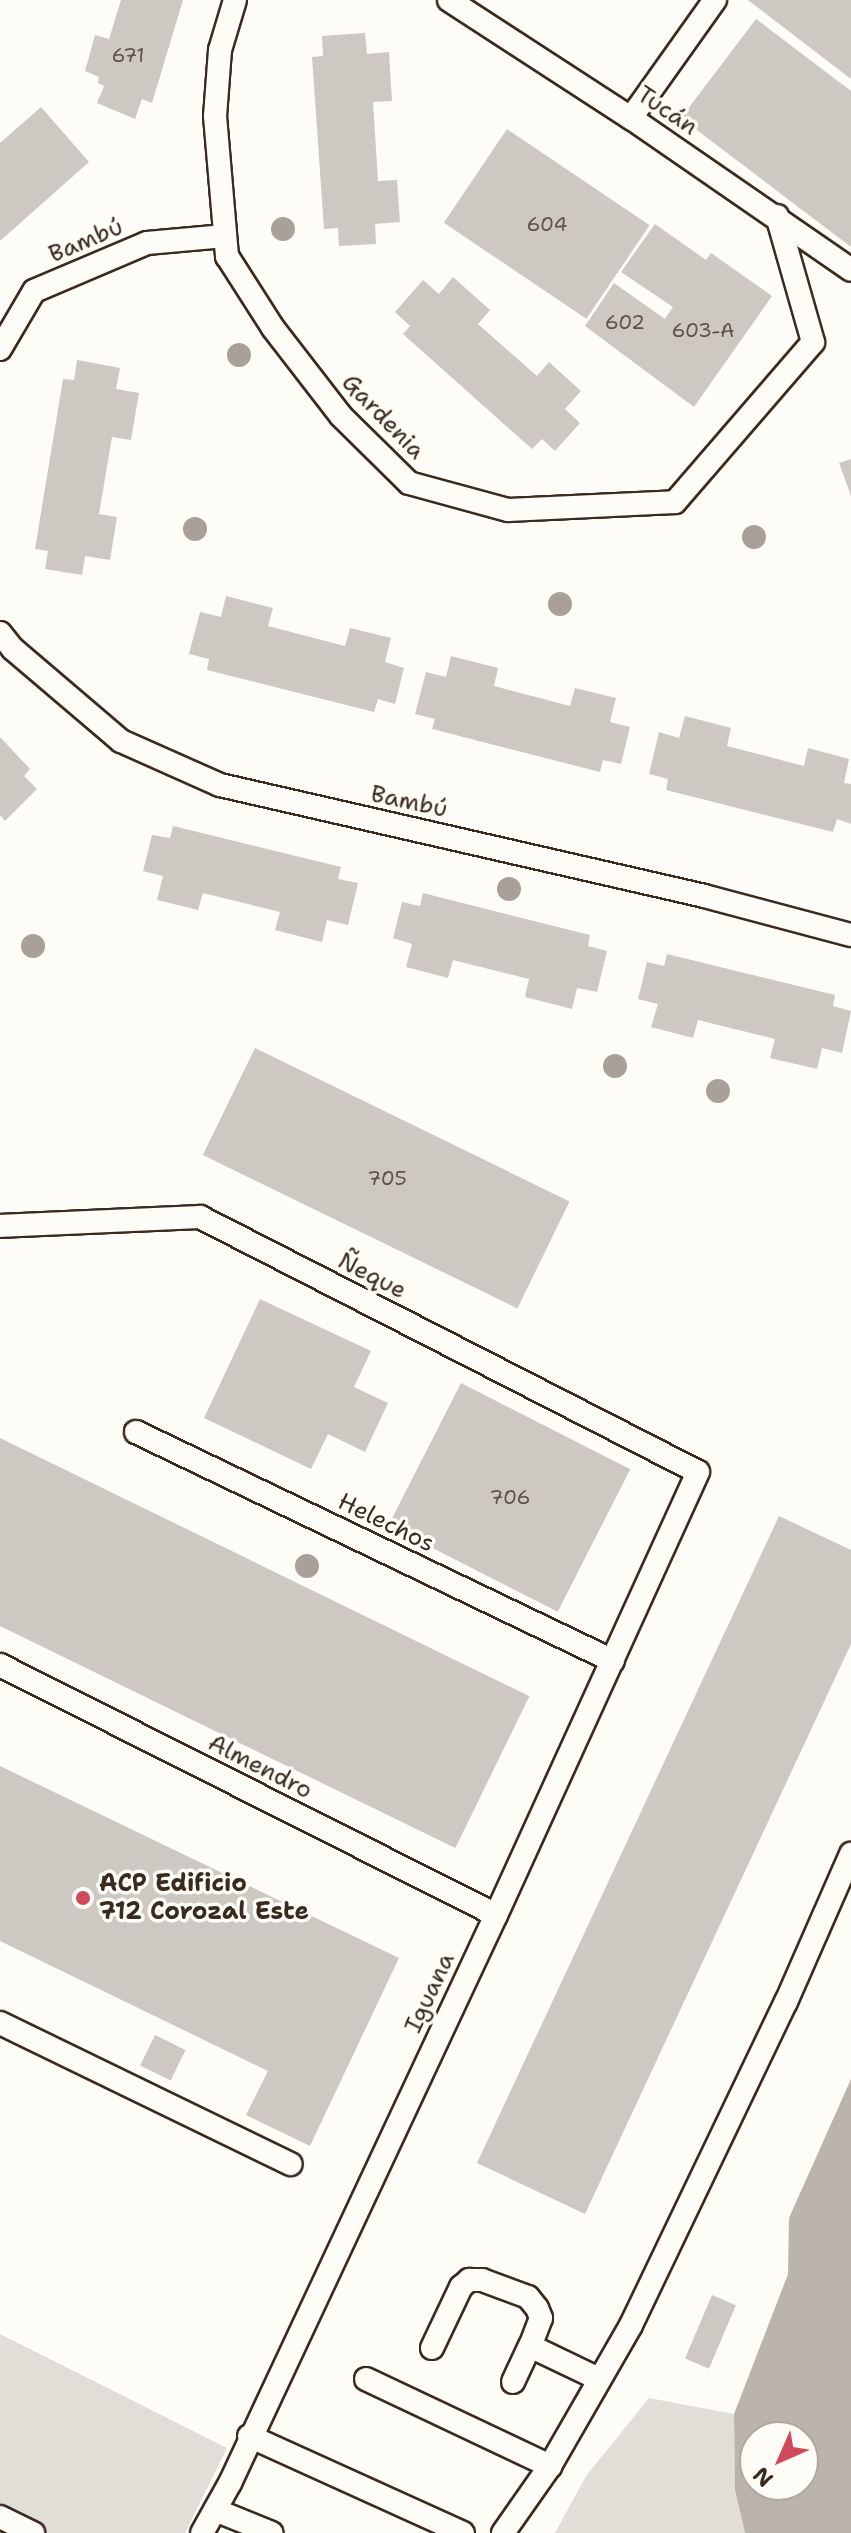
<!DOCTYPE html>
<html>
<head>
<meta charset="utf-8">
<style>
  body { margin:0 }
  #map { position:relative; width:851px; height:2533px; overflow:hidden; background:#fdfcf7; font-family:"Shantell Sans",sans-serif }
  div>[style] { position:absolute }
  .green>* { inset:0; background:#e1ded7 }
  .water>* { inset:0; background:#bbb4ad }
  .building>* { inset:0; background:#cdc8c2; transform-origin:0 0 }
  .roads { filter:drop-shadow(2px 0 #3b2a1e) drop-shadow(-2px 0 #3b2a1e) drop-shadow(0 2px #3b2a1e) drop-shadow(0 -2px #3b2a1e) }
  .service>* { height:22px; margin:-11px; padding:0 11px; transform-origin:11px; border-radius:11px; background:#fdfcf7 }
  .trees>* { width:24px; height:24px; margin:-12px; border-radius:50%; background:#a9a199 }
  .dots>* { width:22px; height:22px; translate:-50% -50%; box-sizing:border-box; border:4px solid #fdfcf7; border-radius:50% }
  span { translate:-50% -50%; white-space:nowrap; text-align:center; line-height:1.15; -webkit-text-stroke:7px #fdfcf7; paint-order:stroke }
  .number-label { font-size:20px; color:#605247 }
  .number-label span { -webkit-text-stroke-width:0 }
  .street-label { font-size:24px; color:#3b2a1e }
  .poi-label { font-size:24px; color:#3b2a1e; font-weight:700 }
  .left { translate:0 -50%; text-align:left }
  .north { position:absolute; left:739px; top:2421px; width:80px; height:80px; box-sizing:border-box; background:#fdfcf7; border:2px solid #afa8a0; border-radius:50%; rotate:225deg; font-size:22px; font-weight:700; line-height:32px; text-align:center; color:#3b2a1e }
  .north::after { content:''; display:block; margin:auto; width:28px; height:36px; background:#d1495b; clip-path:polygon(50% 0,100% 100%,50% 72%,0 100%) }
</style>
</head>
<body>
<div id="map">
  <div class="green">
    <div style="clip-path:polygon(0 2334px,227px 2448px,185px 2533px,0 2533px)"></div>
    <div style="clip-path:polygon(649px 2398px,734px 2414px,735px 2490px,745px 2533px,555px 2533px,586px 2476px)"></div>
  </div>
  <div class="water">
    <div style="clip-path:polygon(evenodd,851px 2079px,851px 2533px,745px 2533px,735px 2490px,734px 2414px,788px 2274px,789px 2218px,851px 2079px,755px 2437px,803px 2437px,803px 2485px,755px 2485px,755px 2437px)"></div>
  </div>
  <div class="building">
    <div style="clip-path:polygon(121px 0,183px 0,152px 103px,142px 99px,135px 119px,97px 103px,104px 86px,98px 83px,99px 77px,85px 71px,95px 35px,109px 39px)"></div>
    <div style="clip-path:polygon(748px 0,851px 0,851px 79px)"></div>
    <div style="clip-path:polygon(756px 19px,851px 91px,851px 247px,681px 118px)"></div>
    <div style="clip-path:polygon(365px 33px,367px 54px,389px 52px,392px 101px,373px 102px,378px 181px,397px 180px,400px 222px,375px 224px,376px 244px,339px 246px,338px 228px,324px 229px,312px 57px,323px 56px,322px 36px)"></div>
    <div style="clip-path:polygon(41px 107px,89px 162px,0 241px,0 143px)"></div>
    <div style="left:507px;top:129px;width:172px;height:113px;rotate:34deg"></div>
    <div style="clip-path:polygon(655px 224px,706px 260px,711px 253px,772px 296px,694px 407px,585px 326px,614px 283px,665px 319px,673px 307px,621px 272px)"></div>
    <div style="clip-path:polygon(453px 277px,490px 310px,478px 324px,537px 376px,549px 362px,581px 391px,565px 409px,580px 423px,555px 451px,542px 439px,532px 449px,403px 334px,410px 326px,395px 312px,423px 280px,439px 294px)"></div>
    <div style="clip-path:polygon(77px 360px,120px 368px,116px 389px,139px 393px,131px 440px,112px 437px,99px 514px,117px 517px,110px 560px,85px 556px,82px 575px,45px 569px,48px 551px,35px 549px,63px 379px,74px 380px)"></div>
    <div style="clip-path:polygon(851px 459px,851px 496px,839px 463px)"></div>
    <div style="clip-path:polygon(226px 596px,273px 608px,268px 626px,345px 646px,350px 628px,391px 638px,385px 662px,404px 668px,395px 704px,378px 699px,374px 712px,207px 670px,209px 659px,189px 654px,200px 612px,221px 617px)"></div>
    <div style="clip-path:polygon(451px 656px,498px 668px,494px 686px,570px 706px,575px 688px,616px 698px,610px 722px,630px 727px,621px 764px,603px 760px,600px 772px,432px 729px,435px 719px,415px 714px,426px 672px,446px 677px)"></div>
    <div style="clip-path:polygon(685px 716px,731px 728px,727px 746px,804px 766px,808px 748px,849px 759px,844px 783px,851px 784px,851px 824px,837px 819px,833px 832px,666px 790px,668px 779px,649px 774px,659px 732px,679px 738px)"></div>
    <div style="clip-path:polygon(0 737px,30px 769px,24px 776px,37px 789px,5px 821px,0 815px)"></div>
    <div style="clip-path:polygon(173px 826px,341px 867px,338px 879px,358px 883px,348px 925px,327px 920px,322px 942px,275px 930px,280px 912px,203px 893px,198px 910px,157px 900px,163px 876px,143px 871px,152px 835px,170px 838px)"></div>
    <div style="clip-path:polygon(423px 893px,590px 935px,588px 946px,607px 951px,597px 992px,577px 988px,572px 1009px,525px 997px,529px 979px,453px 960px,448px 978px,406px 967px,412px 944px,393px 938px,402px 902px,420px 906px)"></div>
    <div style="clip-path:polygon(667px 954px,835px 995px,833px 1006px,851px 1011px,842px 1053px,822px 1048px,817px 1069px,770px 1058px,775px 1039px,698px 1020px,693px 1038px,651px 1027px,658px 1004px,638px 999px,647px 962px,664px 966px)"></div>
    <div style="left:255px;top:1048px;width:350px;height:119px;rotate:26deg"></div>
    <div style="clip-path:polygon(260px 1299px,371px 1351px,354px 1387px,388px 1403px,365px 1452px,328px 1434px,311px 1469px,204px 1418px)"></div>
    <div style="left:461px;top:1383px;width:190px;height:160px;rotate:27deg"></div>
    <div style="left:0;top:1438px;width:589px;height:169px;rotate:26deg"></div>
    <div style="clip-path:polygon(779px 1516px,851px 1550px,851px 1644px,585px 2214px,477px 2163px)"></div>
    <div style="clip-path:polygon(0 1766px,399px 1958px,310px 2146px,246px 2115px,268px 2071px,0 1941px)"></div>
    <div style="left:155px;top:2035px;width:34px;height:34px;rotate:26deg"></div>
    <div style="left:712px;top:2295px;width:26px;height:69px;rotate:23deg"></div>
  </div>
  <div class="roads">
    <div class="service">
      <div style="left:235px;top:0;width:52px;rotate:106.7deg"></div>
      <div style="left:220px;top:50px;width:66px;rotate:94.3deg"></div>
      <div style="left:215px;top:116px;width:141px;rotate:85.1deg"></div>
      <div style="left:227px;top:256px;width:85px;rotate:57.4deg"></div>
      <div style="left:273px;top:328px;width:111px;rotate:52.3deg"></div>
      <div style="left:341px;top:416px;width:95px;rotate:44.6deg"></div>
      <div style="left:409px;top:483px;width:103px;rotate:15.3deg"></div>
      <div style="left:508px;top:510px;width:167px;rotate:-2.7deg"></div>
      <div style="left:675px;top:502px;width:211px;rotate:-49.2deg"></div>
      <div style="left:813px;top:342px;width:131px;rotate:-105.9deg"></div>
      <div style="left:449px;top:0;width:217px;rotate:33deg"></div>
      <div style="left:631px;top:118px;width:267px;rotate:34.6deg"></div>
      <div style="left:631px;top:118px;width:145px;rotate:-54.6deg"></div>
      <div style="left:0;top:349px;width:67px;rotate:-59.6deg"></div>
      <div style="left:34px;top:291px;width:123px;rotate:-23deg"></div>
      <div style="left:147px;top:243px;width:78px;rotate:-5.1deg"></div>
      <div style="left:0;top:633px;width:21px;rotate:51deg"></div>
      <div style="left:13px;top:649px;width:142px;rotate:40.4deg"></div>
      <div style="left:121px;top:741px;width:108px;rotate:24deg"></div>
      <div style="left:220px;top:785px;width:497px;rotate:12.9deg"></div>
      <div style="left:704px;top:896px;width:152px;rotate:14.9deg"></div>
      <div style="left:0;top:1226px;width:200px;rotate:-2.6deg"></div>
      <div style="left:200px;top:1217px;width:559px;rotate:27.11deg"></div>
      <div style="left:698px;top:1472px;width:487px;rotate:114.5deg"></div>
      <div style="left:496px;top:1915px;width:627px;rotate:115.09deg"></div>
      <div style="left:230px;top:2483px;width:57px;rotate:119.2deg"></div>
      <div style="left:136px;top:1432px;width:529px;rotate:25.64deg"></div>
      <div style="left:0;top:1665px;width:555px;rotate:26.75deg"></div>
      <div style="left:0;top:2023px;width:323px;rotate:25.9deg"></div>
      <div style="left:432px;top:2348px;width:68px;rotate:-64.6deg"></div>
      <div style="left:461px;top:2287px;width:11px;rotate:-41deg"></div>
      <div style="left:469px;top:2280px;width:13px"></div>
      <div style="left:482px;top:2280px;width:49px;rotate:20.3deg"></div>
      <div style="left:528px;top:2297px;width:14px;rotate:51deg"></div>
      <div style="left:537px;top:2308px;width:11px;rotate:68deg"></div>
      <div style="left:541px;top:2318px;width:30px;rotate:111deg"></div>
      <div style="left:530px;top:2346px;width:76px;rotate:25.6deg"></div>
      <div style="left:366px;top:2379px;width:204px;rotate:25.3deg"></div>
      <div style="left:513px;top:2382px;width:40px;rotate:-65deg"></div>
      <div style="left:249px;top:2436px;width:235px;rotate:24.4deg"></div>
      <div style="left:215px;top:2510px;width:61px;rotate:22deg"></div>
      <div style="left:0;top:2517px;width:37px;rotate:26deg"></div>
      <div style="left:503px;top:2533px;width:82px;rotate:-55deg"></div>
      <div style="left:550px;top:2466px;width:163px;rotate:-60.1deg"></div>
      <div style="left:631px;top:2325px;width:358px;rotate:-64.4deg"></div>
      <div style="left:786px;top:2002px;width:162px;rotate:-66.3deg"></div>
    </div>
  </div>
  <div class="trees">
    <div style="left:283px;top:229px"></div>
    <div style="left:239px;top:355px"></div>
    <div style="left:195px;top:529px"></div>
    <div style="left:754px;top:537px"></div>
    <div style="left:560px;top:604px"></div>
    <div style="left:509px;top:889px"></div>
    <div style="left:33px;top:946px"></div>
    <div style="left:615px;top:1066px"></div>
    <div style="left:718px;top:1091px"></div>
    <div style="left:307px;top:1566px"></div>
  </div>
  <div class="dots">
    <div style="left:83px;top:1898px;background:#d1495b"></div>
  </div>
  <div class="number-label">
    <span style="left:128px;top:55px">671</span>
    <span style="left:547px;top:224px">604</span>
    <span style="left:625px;top:322px">602</span>
    <span style="left:703px;top:330px">603-A</span>
    <span style="left:387px;top:1178px">705</span>
    <span style="left:510px;top:1497px">706</span>
  </div>
  <div class="street-label">
    <span style="left:667px;top:111px;rotate:34deg">Tucán</span>
    <span style="left:86px;top:241px;rotate:-23deg">Bambú</span>
    <span style="left:383px;top:417px;rotate:46deg">Gardenia</span>
    <span style="left:409px;top:802px;rotate:12deg">Bambú</span>
    <span style="left:372px;top:1276px;rotate:27deg">Ñeque</span>
    <span style="left:386px;top:1523px;rotate:26deg">Helechos</span>
    <span style="left:260px;top:1767px;rotate:27deg">Almendro</span>
    <span style="left:430px;top:1993px;rotate:-65deg">Iguana</span>
  </div>
  <div class="poi-label">
    <span class="left" style="left:99px;top:1898px">ACP Edificio<br>712 Corozal Este</span>
  </div>
  <div class="north">N</div>
</div>
</body>
</html>
